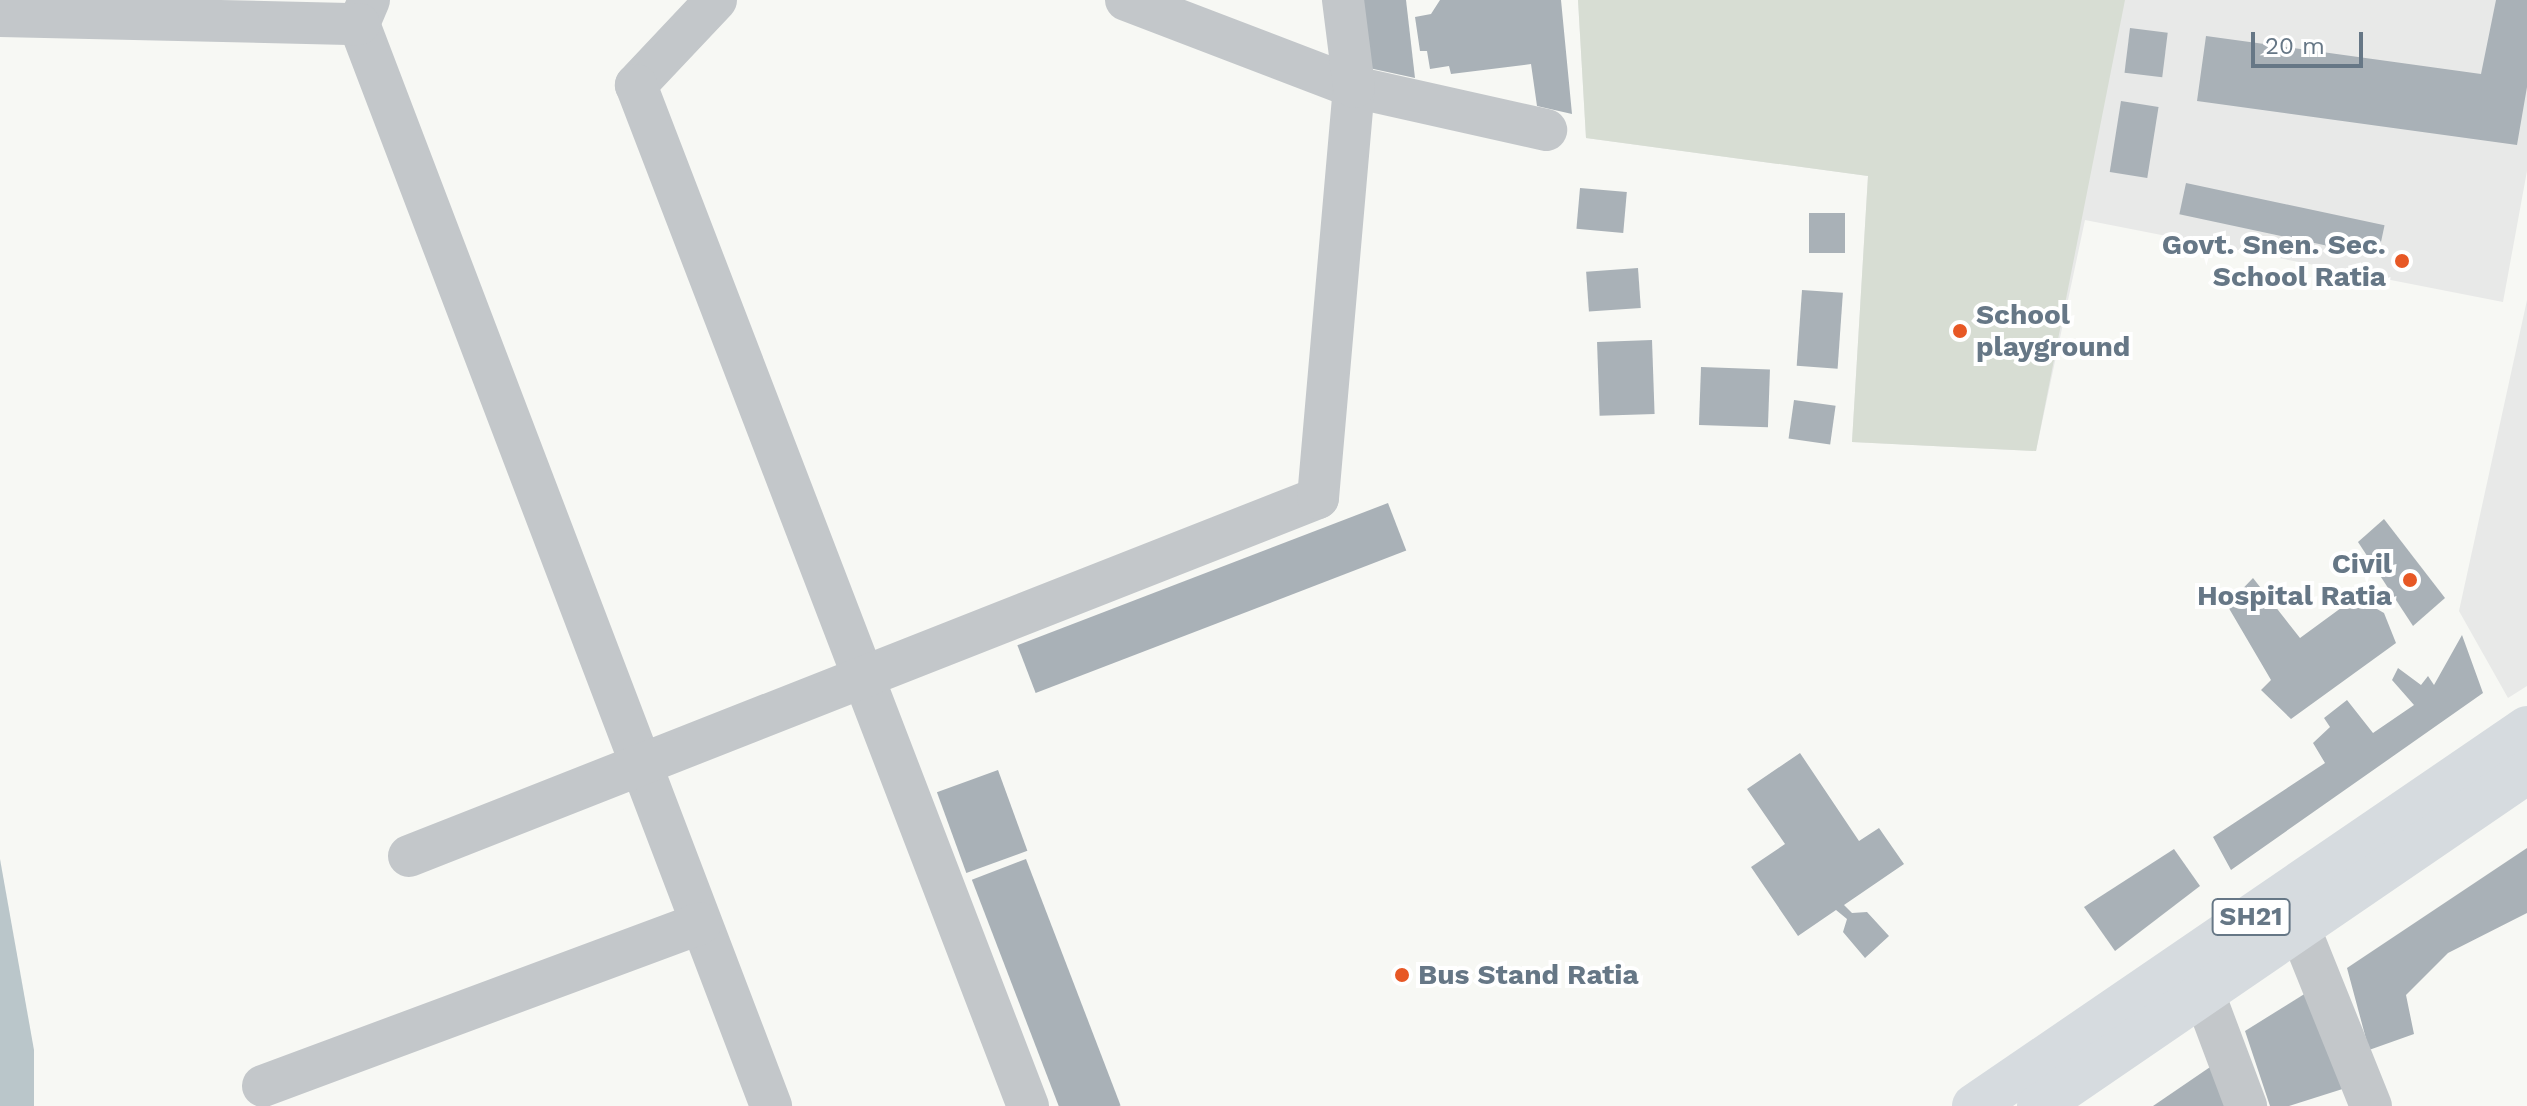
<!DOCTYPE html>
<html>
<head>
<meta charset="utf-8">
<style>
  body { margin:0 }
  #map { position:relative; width:2527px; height:1106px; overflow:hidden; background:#f7f8f4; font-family:"Work Sans",sans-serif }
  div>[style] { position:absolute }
  .built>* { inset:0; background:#e8e9e8 }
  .green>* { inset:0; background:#d7ddd3 }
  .water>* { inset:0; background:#bac6ca }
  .building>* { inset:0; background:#a9b1b7; transform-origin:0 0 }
  .street>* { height:42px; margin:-21px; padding:0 21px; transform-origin:21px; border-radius:21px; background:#c3c7ca }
  .primary>* { height:44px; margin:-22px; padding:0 22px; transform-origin:22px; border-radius:22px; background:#d6dbdf }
  .dots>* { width:22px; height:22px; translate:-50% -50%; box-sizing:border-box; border:4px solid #fff; border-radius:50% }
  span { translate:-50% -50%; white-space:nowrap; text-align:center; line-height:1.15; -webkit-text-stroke:8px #fff; paint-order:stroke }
  .shield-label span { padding:2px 6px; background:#fff; border:2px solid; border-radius:6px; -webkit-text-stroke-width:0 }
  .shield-label { font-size:26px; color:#667786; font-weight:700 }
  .poi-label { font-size:28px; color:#667786; font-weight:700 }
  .right { translate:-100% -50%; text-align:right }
  .left { translate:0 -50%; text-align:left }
  .scale { position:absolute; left:2251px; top:32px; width:112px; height:36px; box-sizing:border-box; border:4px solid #667786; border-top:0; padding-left:10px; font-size:24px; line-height:28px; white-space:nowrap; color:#667786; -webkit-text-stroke:6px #fff; paint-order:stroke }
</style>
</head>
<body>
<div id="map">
  <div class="built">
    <div style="clip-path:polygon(1578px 0,2527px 0,2527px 171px,2503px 302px,2085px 220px,2036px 451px,1852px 442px,1868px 176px,1586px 138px)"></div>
    <div style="clip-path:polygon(2527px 300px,2527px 686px,2508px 698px,2459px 611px)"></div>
  </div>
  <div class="green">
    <div style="clip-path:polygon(1578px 0,2125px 0,2036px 451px,1852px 442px,1868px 176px,1586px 138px)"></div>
  </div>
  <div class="water">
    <div style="clip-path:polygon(0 859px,34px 1050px,34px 1106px,0 1106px)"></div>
  </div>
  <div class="building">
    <div style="clip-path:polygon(1360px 0,1406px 0,1415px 78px,1369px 68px)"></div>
    <div style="clip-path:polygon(1440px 0,1561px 0,1572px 114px,1537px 106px,1531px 64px,1451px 74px,1449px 66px,1430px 69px,1427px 51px,1420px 51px,1415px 17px,1431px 14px)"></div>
    <div style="clip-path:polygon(2496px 0,2527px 0,2527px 87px,2517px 145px,2197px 101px,2206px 36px,2481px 74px)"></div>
    <div style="left:2130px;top:28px;width:38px;height:45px;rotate:7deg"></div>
    <div style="left:2121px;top:101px;width:38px;height:72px;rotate:9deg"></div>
    <div style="left:2186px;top:183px;width:203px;height:32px;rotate:12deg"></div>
    <div style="left:1580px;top:188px;width:47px;height:41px;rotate:5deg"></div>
    <div style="left:1809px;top:213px;width:36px;height:40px"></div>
    <div style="left:1638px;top:268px;width:40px;height:52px;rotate:86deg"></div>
    <div style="left:1802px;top:290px;width:41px;height:76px;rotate:4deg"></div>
    <div style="left:1652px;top:340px;width:74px;height:55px;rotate:88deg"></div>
    <div style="left:1701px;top:367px;width:69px;height:58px;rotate:2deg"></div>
    <div style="left:1794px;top:400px;width:42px;height:39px;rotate:8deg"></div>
    <div style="left:1388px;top:503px;width:51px;height:397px;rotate:69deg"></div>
    <div style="clip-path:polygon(2384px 519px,2445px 598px,2413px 626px,2358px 542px)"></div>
    <div style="clip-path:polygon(2253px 578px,2300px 638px,2356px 597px,2384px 613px,2396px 643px,2291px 719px,2261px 690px,2271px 680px,2227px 605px)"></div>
    <div style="clip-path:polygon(2462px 635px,2483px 693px,2231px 870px,2213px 837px,2325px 763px,2313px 743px,2330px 727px,2324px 718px,2347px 700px,2373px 733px,2414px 705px,2392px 680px,2398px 668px,2421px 685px,2428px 676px,2434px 685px)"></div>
    <div style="clip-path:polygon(1800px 753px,1859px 841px,1879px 828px,1904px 864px,1844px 905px,1852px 913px,1867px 912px,1889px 936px,1865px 958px,1843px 932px,1847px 919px,1836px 910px,1798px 936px,1751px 867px,1785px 844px,1747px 789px)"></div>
    <div style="left:998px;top:770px;width:86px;height:65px;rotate:70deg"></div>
    <div style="clip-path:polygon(2527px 848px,2527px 913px,2448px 953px,2406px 995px,2414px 1034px,2369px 1050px,2347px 968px)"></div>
    <div style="clip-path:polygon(2174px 849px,2200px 886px,2115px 951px,2084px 907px)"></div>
    <div style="left:1026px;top:859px;width:264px;height:58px;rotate:69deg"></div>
    <div style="clip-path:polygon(2314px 988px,2352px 1086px,2289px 1106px,2270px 1106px,2245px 1031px)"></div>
    <div style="clip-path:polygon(2216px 1063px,2231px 1106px,2153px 1106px)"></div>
  </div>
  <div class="street">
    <div style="left:369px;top:0;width:26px;rotate:113deg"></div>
    <div style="left:359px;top:24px;width:1158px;rotate:69.15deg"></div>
    <div style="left:716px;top:0;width:117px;rotate:133.3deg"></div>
    <div style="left:636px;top:85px;width:1094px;rotate:69deg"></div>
    <div style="left:1126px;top:0;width:244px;rotate:20.9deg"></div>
    <div style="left:1354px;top:87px;width:197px;rotate:12.6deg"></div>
    <div style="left:0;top:16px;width:359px;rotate:1.3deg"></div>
    <div style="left:409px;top:856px;width:977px;rotate:-21.5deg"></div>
    <div style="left:1318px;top:498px;width:413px;rotate:-85deg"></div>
    <div style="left:1354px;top:87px;width:88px;rotate:-97.2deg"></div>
    <div style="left:2299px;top:927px;width:193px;rotate:68.1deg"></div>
    <div style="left:2204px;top:994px;width:120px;rotate:69.4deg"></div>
    <div style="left:263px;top:1086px;width:467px;rotate:-20.4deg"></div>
  </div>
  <div class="primary">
    <div style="left:1974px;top:1106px;width:670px;rotate:-34.35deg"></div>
    <div style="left:2039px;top:1106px;width:591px;rotate:-34.39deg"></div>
  </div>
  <div class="dots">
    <div style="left:2402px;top:261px;background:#e75825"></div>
    <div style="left:1960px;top:331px;background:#e75825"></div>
    <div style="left:2410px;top:580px;background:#e75825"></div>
    <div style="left:1402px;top:975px;background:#e75825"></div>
  </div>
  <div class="shield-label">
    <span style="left:2251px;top:917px">SH21</span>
  </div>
  <div class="poi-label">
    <span class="right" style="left:2386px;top:261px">Govt. Snen. Sec.<br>School Ratia</span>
    <span class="left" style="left:1976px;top:331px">School<br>playground</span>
    <span class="right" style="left:2392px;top:580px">Civil<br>Hospital Ratia</span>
    <span class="left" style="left:1418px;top:975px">Bus Stand Ratia</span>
  </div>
  <div class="scale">20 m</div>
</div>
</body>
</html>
